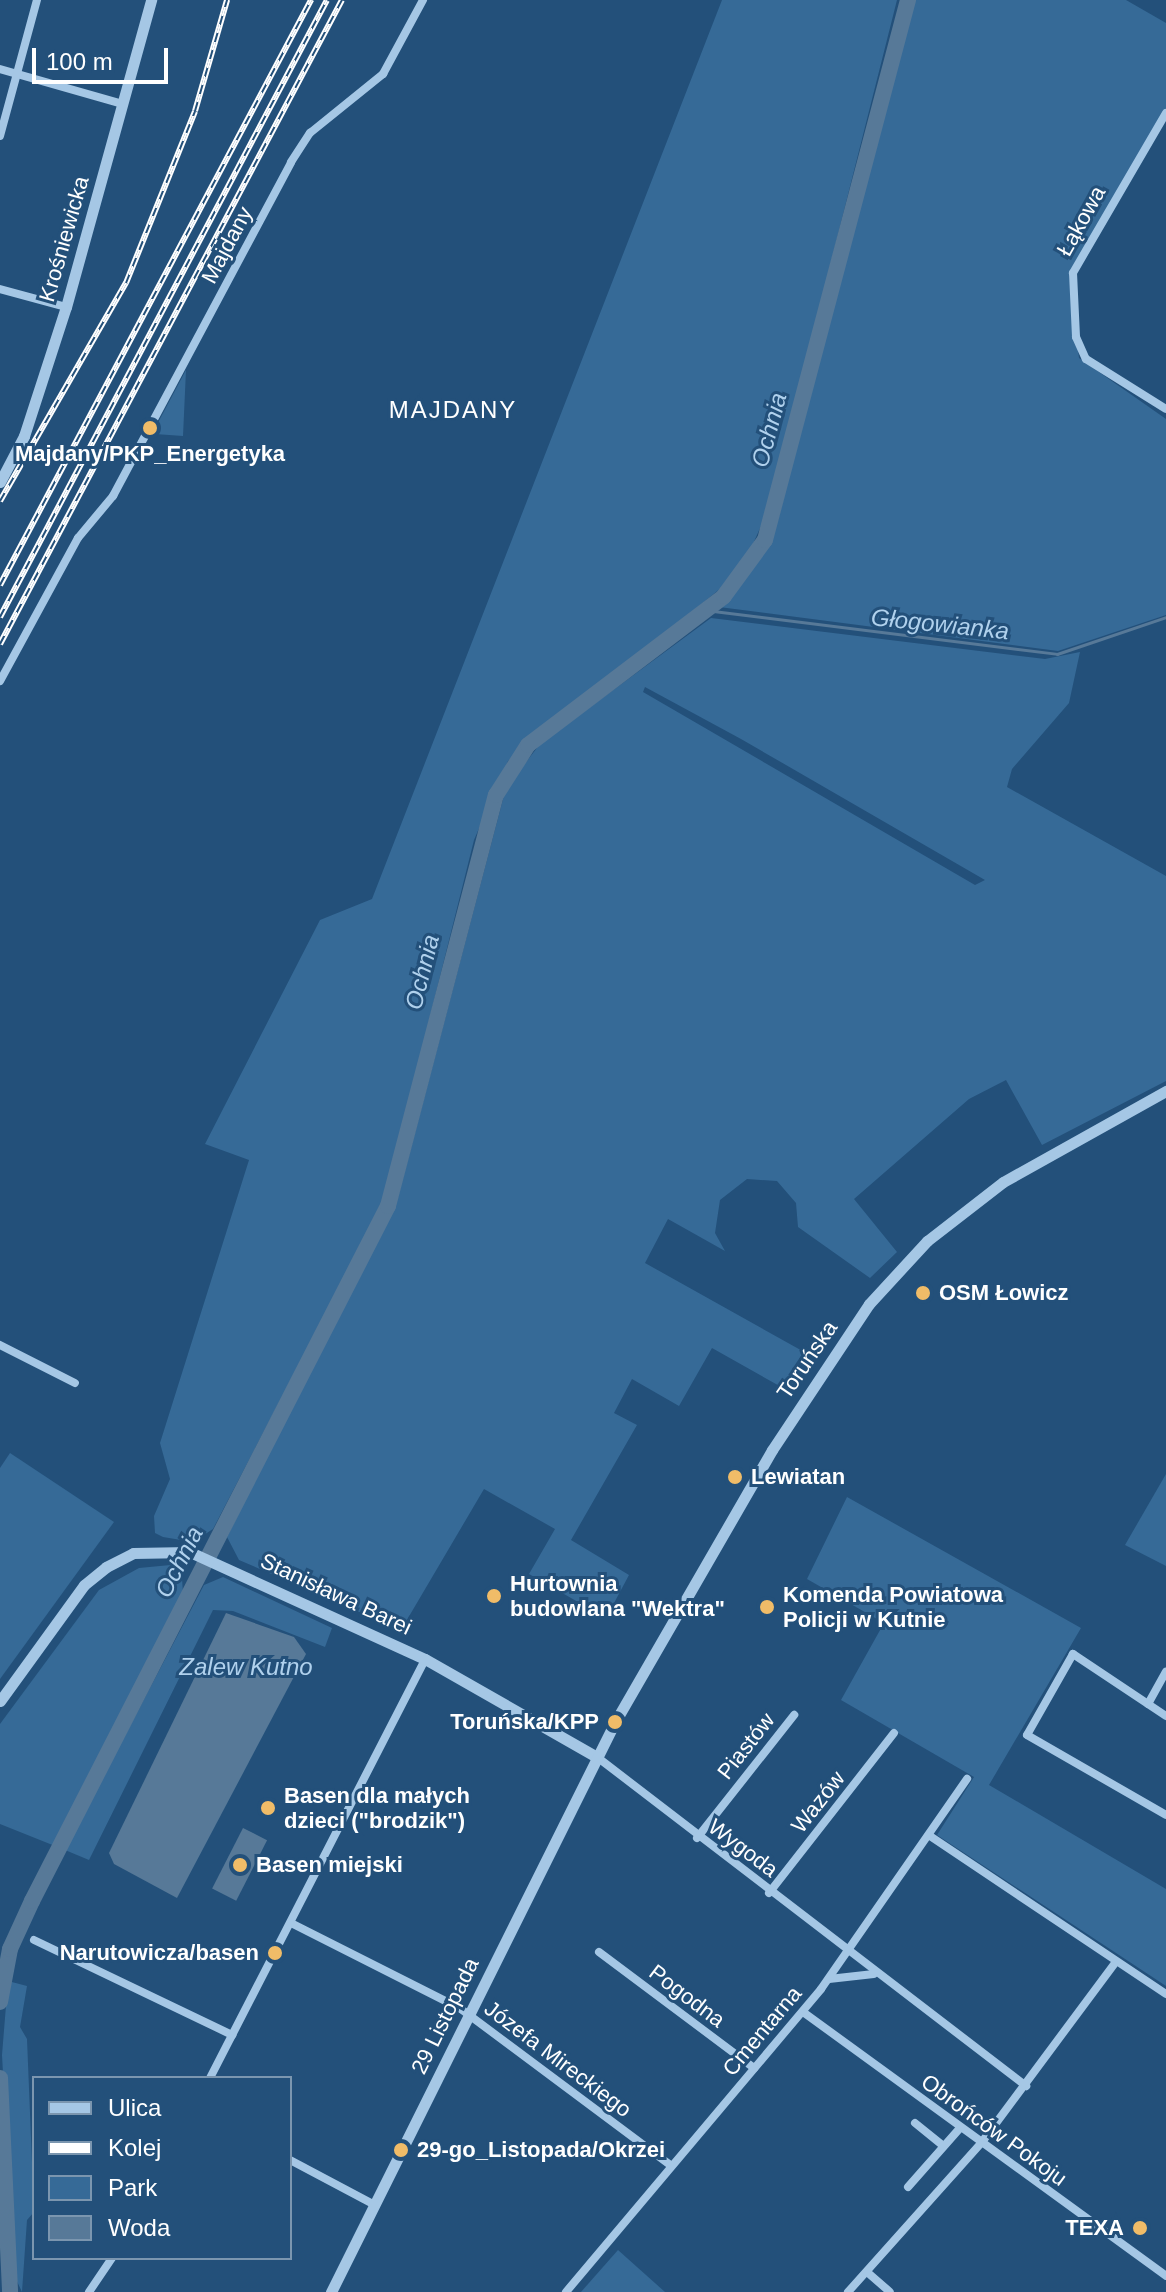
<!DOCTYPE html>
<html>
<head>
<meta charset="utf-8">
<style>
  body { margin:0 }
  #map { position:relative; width:1166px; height:2292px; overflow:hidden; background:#23507a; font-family:Arial,sans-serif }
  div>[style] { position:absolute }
  .green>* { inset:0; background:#366a97 }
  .water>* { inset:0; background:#577998; transform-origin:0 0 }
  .stream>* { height:3px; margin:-1.5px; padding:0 1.5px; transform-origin:1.5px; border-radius:1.5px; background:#577998 }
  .river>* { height:16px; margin:-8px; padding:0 8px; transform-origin:8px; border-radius:8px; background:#577998 }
  .minor>* { height:8px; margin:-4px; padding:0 4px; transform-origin:4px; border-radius:4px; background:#a5c7e5 }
  .tertiary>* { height:11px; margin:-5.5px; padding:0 5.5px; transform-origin:5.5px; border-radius:5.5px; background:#a5c7e5 }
  .rail>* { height:6px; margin-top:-3px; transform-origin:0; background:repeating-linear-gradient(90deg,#23507a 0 9px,#fff 0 18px); box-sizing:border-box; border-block:2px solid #fff }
  .dots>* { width:22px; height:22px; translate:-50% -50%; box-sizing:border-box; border:4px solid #23507a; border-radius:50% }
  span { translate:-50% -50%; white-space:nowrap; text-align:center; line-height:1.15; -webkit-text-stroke:6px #23507a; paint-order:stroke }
  .street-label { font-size:22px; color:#fff }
  .poi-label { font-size:22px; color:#fff; font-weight:700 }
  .left { translate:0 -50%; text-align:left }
  .right { translate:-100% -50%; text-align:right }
  .neighbourhood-label { font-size:24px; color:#fff; letter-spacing:2px }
  .water-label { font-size:24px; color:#b0d1ed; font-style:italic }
  .legend { position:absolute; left:32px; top:2076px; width:260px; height:184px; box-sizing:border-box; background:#23507a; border:2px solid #7b96af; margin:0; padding:10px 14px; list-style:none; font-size:24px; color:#fff }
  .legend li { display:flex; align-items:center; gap:16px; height:40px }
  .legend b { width:40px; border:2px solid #7b96af }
  .scale { position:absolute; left:32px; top:48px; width:136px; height:36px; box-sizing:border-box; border:4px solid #fff; border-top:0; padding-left:10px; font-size:24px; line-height:28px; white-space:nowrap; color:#fff; -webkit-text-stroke:6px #23507a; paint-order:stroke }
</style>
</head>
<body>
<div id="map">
  <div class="green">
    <div style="clip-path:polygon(722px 0,897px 0,769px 508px,748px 555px,721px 588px,508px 761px,474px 840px,384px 1201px,213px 1529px,193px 1542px,163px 1537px,155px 1533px,154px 1516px,170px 1479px,160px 1443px,249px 1160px,205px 1144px,320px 920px,372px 899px)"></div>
    <div style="clip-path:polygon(911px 0,1126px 0,1166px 23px,1166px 108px,1069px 273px,1079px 358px,1166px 419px,1166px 615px,1058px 651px,719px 607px,750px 572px,778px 520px)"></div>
    <div style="clip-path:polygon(186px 370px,183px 436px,155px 434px,153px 432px)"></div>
    <div style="clip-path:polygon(evenodd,711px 618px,1045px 659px,1080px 652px,1069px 703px,1012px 769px,1007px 787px,1166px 876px,1166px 1081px,1042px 1145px,1006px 1080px,969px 1099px,854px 1199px,897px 1252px,870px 1278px,798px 1227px,796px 1203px,777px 1181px,747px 1179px,720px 1200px,715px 1233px,725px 1251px,668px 1219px,645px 1263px,815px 1358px,792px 1393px,712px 1348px,679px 1406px,632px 1379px,614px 1413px,637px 1425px,571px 1540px,629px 1575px,606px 1618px,529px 1574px,555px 1529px,484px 1489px,401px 1630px,239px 1560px,227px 1537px,398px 1197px,506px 788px,540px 744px,711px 618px,645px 687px,741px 739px,985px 880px,975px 885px,643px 692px,645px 687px)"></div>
    <div style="clip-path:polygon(10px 1453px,114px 1522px,0 1679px,0 1468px)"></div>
    <div style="clip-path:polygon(1166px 1474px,1166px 1566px,1125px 1545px)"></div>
    <div style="clip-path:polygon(847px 1497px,1081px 1628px,989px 1785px,1166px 1889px,1166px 1986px,937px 1835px,974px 1777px,841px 1700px,884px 1623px,807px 1579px)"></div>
    <div style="clip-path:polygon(181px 1564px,183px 1593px,55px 1846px,0 1824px,0 1724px,99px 1590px,139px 1568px)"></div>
    <div style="clip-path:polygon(223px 1577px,332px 1628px,325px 1647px,233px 1611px,213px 1610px,89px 1860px,65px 1850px,204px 1585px)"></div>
    <div style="clip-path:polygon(8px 1981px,27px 1986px,20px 2027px,27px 2039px,34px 2212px,27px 2220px,22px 2292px,14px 2275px,2px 2055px)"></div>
    <div style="clip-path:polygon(618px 2250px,665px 2292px,581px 2292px)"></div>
  </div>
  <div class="water">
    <div style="clip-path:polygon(226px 1613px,294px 1637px,306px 1654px,177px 1898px,114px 1864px,109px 1853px)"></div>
    <div style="left:243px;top:1828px;width:27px;height:68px;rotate:27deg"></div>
  </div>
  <div class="stream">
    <div style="left:705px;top:610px;width:355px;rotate:7.1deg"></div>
    <div style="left:1057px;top:654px;width:115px;rotate:-18.7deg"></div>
  </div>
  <div class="river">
    <div style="left:0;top:2002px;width:54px;rotate:-79.3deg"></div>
    <div style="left:10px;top:1949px;width:53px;rotate:-65.4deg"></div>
    <div style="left:32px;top:1901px;width:781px;rotate:-62.88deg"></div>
    <div style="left:388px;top:1206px;width:425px;rotate:-75.3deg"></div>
    <div style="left:496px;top:795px;width:59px;rotate:-57.4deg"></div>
    <div style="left:528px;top:745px;width:246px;rotate:-37.2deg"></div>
    <div style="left:724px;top:596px;width:69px;rotate:-53.8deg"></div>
    <div style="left:765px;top:540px;width:559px;rotate:-75.17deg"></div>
    <div style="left:0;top:2078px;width:214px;rotate:87.3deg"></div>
  </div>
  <div class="minor">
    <div style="left:0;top:69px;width:128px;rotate:15.9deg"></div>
    <div style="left:1166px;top:113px;width:185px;rotate:120.2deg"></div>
    <div style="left:1073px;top:273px;width:64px;rotate:87.3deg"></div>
    <div style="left:1076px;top:337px;width:24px;rotate:66deg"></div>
    <div style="left:1086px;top:359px;width:94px;rotate:32deg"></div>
    <div style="left:0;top:136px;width:141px;rotate:-74.8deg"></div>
    <div style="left:0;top:289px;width:68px;rotate:15.3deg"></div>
    <div style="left:0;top:681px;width:163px;rotate:-61.4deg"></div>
    <div style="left:78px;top:538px;width:55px;rotate:-50.2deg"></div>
    <div style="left:113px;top:496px;width:378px;rotate:-61.9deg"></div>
    <div style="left:291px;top:162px;width:35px;rotate:-57deg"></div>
    <div style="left:310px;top:133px;width:94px;rotate:-38.9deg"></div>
    <div style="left:383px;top:74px;width:84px;rotate:-61.6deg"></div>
    <div style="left:0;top:1345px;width:84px;rotate:26.9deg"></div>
    <div style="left:1148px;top:1704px;width:37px;rotate:-61deg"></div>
    <div style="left:1166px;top:1716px;width:112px;rotate:-146.3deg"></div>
    <div style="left:1073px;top:1654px;width:93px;rotate:119.6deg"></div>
    <div style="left:1027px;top:1735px;width:160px;rotate:29.9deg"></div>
    <div style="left:597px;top:1757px;width:541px;rotate:37.48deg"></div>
    <div style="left:930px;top:1836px;width:284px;rotate:33.8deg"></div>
    <div style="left:697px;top:1838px;width:157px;rotate:-51.7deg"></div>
    <div style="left:769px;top:1893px;width:203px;rotate:-52deg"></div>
    <div style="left:291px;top:1923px;width:191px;rotate:26.8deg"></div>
    <div style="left:461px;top:2009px;width:261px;rotate:36.7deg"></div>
    <div style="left:34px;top:1940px;width:220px;rotate:25.6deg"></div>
    <div style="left:599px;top:1952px;width:194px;rotate:36.8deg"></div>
    <div style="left:829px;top:1979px;width:45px;rotate:-6.3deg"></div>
    <div style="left:803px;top:2012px;width:449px;rotate:36deg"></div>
    <div style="left:210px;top:2078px;width:471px;rotate:-62.8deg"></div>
    <div style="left:915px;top:2123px;width:36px;rotate:39deg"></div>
    <div style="left:290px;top:2160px;width:96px;rotate:27.9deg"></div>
    <div style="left:908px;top:2187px;width:79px;rotate:-48.6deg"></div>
    <div style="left:867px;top:2272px;width:30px;rotate:41deg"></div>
    <div style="left:89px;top:2292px;width:41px;rotate:-55.9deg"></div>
    <div style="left:566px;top:2292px;width:396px;rotate:-49.9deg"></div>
    <div style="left:821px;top:1989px;width:256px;rotate:-55.2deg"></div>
    <div style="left:848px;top:2292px;width:201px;rotate:-48.2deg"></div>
    <div style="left:982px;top:2142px;width:222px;rotate:-53.4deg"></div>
  </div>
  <div class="tertiary">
    <div style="left:0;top:482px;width:52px;rotate:-62.4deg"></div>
    <div style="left:24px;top:436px;width:136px;rotate:-72deg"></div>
    <div style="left:66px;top:307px;width:319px;rotate:-74.5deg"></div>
    <div style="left:0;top:1701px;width:143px;rotate:-54.1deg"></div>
    <div style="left:84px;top:1585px;width:28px;rotate:-39deg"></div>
    <div style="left:106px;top:1567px;width:30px;rotate:-27deg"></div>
    <div style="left:133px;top:1553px;width:57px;rotate:-1deg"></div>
    <div style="left:190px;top:1552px;width:258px;rotate:24.5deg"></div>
    <div style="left:425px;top:1659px;width:198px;rotate:29.7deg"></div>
    <div style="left:331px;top:2292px;width:637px;rotate:-63.52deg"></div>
    <div style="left:615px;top:1722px;width:314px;rotate:-60deg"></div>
    <div style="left:772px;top:1450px;width:175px;rotate:-56.4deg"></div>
    <div style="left:869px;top:1304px;width:86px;rotate:-47.4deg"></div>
    <div style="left:927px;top:1241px;width:96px;rotate:-37.8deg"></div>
    <div style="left:1003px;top:1182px;width:187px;rotate:-29.2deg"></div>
  </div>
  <div class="rail">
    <div style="left:0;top:501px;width:252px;rotate:-60deg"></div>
    <div style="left:126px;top:283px;width:185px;rotate:-68.1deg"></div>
    <div style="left:195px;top:111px;width:116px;rotate:-73.9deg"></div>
    <div style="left:0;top:585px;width:663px;rotate:-62deg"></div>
    <div style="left:0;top:617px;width:698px;rotate:-62.08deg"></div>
    <div style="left:0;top:644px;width:729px;rotate:-62.03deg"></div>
  </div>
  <div class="dots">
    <div style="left:150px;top:428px;background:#f0bc68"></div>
    <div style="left:923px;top:1293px;background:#f0bc68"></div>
    <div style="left:735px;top:1477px;background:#f0bc68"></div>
    <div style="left:494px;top:1596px;background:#f0bc68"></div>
    <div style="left:767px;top:1607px;background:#f0bc68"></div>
    <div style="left:615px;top:1722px;background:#f0bc68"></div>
    <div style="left:268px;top:1808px;background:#f0bc68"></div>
    <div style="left:240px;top:1865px;background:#f0bc68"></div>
    <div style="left:275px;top:1953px;background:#f0bc68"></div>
    <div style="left:401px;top:2150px;background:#f0bc68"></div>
    <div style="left:1140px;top:2228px;background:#f0bc68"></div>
  </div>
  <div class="street-label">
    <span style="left:1081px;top:221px;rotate:-61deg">Łąkowa</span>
    <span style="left:64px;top:239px;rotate:-74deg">Krośniewicka</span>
    <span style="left:227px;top:245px;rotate:-62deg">Majdany</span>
    <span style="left:807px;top:1360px;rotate:-56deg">Toruńska</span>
    <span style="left:336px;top:1594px;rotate:25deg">Stanisława Barei</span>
    <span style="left:746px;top:1746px;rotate:-52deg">Piastów</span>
    <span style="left:818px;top:1802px;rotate:-52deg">Wazów</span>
    <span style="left:743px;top:1848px;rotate:37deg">Wygoda</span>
    <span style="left:687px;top:1996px;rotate:37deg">Pogodna</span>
    <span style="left:445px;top:2016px;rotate:-64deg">29 Listopada</span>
    <span style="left:762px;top:2031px;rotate:-50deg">Cmentarna</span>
    <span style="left:558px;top:2059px;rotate:37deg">Józefa Mireckiego</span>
    <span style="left:994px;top:2130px;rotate:36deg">Obrońców Pokoju</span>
  </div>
  <div class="poi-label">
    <span style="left:150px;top:454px">Majdany/PKP_Energetyka</span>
    <span class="left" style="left:939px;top:1293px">OSM Łowicz</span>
    <span class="left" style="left:751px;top:1477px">Lewiatan</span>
    <span class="left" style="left:510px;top:1596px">Hurtownia<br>budowlana "Wektra"</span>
    <span class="left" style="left:783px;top:1607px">Komenda Powiatowa<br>Policji w Kutnie</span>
    <span class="right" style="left:599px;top:1722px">Toruńska/KPP</span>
    <span class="left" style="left:284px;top:1808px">Basen dla małych<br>dzieci ("brodzik")</span>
    <span class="left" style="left:256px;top:1865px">Basen miejski</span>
    <span class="right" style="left:259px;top:1953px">Narutowicza/basen</span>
    <span class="left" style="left:417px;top:2150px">29-go_Listopada/Okrzei</span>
    <span class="right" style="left:1124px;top:2228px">TEXA</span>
  </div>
  <div class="neighbourhood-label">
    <span style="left:453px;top:410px">MAJDANY</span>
  </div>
  <div class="water-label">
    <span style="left:769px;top:430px;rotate:-75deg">Ochnia</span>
    <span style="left:940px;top:624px;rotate:6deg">Głogowianka</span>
    <span style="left:422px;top:972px;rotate:-76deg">Ochnia</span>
    <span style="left:179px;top:1562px;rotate:-63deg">Ochnia</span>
    <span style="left:246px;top:1667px">Zalew Kutno</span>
  </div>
  <ul class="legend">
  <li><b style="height:10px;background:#a5c7e5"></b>Ulica</li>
  <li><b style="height:10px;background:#fff"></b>Kolej</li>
  <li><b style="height:22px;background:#366a97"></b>Park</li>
  <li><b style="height:22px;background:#577998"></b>Woda</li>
  </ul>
  <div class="scale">100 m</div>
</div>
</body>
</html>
